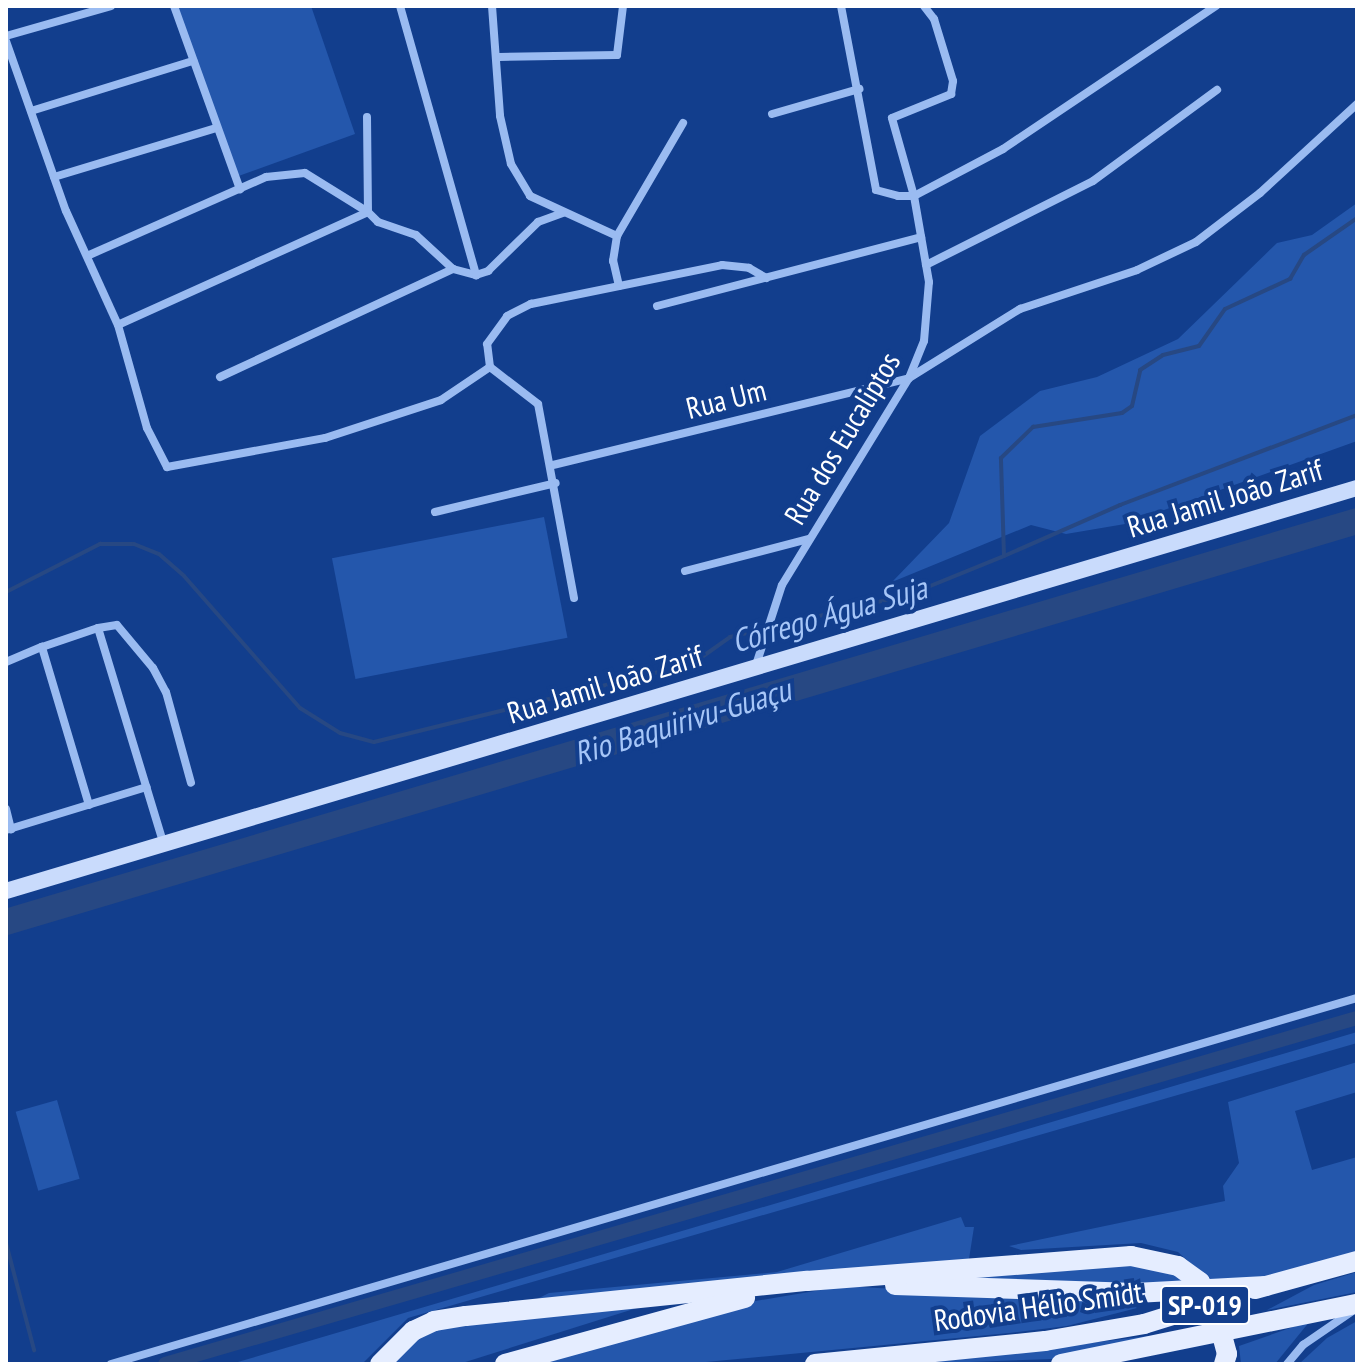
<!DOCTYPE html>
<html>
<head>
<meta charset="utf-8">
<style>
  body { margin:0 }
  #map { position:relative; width:1363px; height:1370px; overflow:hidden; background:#123e8d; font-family:"PT Sans Narrow",sans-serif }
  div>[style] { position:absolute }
  .green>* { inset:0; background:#2457ac; transform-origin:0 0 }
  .stream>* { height:4px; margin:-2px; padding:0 2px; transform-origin:2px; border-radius:2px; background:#274883 }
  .canal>* { height:14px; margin:-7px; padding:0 7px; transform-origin:7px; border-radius:7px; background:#274883 }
  .river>* { height:26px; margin:-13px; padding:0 13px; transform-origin:13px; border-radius:13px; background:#274883 }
  .minor>* { height:8px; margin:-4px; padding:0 4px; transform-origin:4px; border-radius:4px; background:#9abbf1 }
  .secondary>* { height:16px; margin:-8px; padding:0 8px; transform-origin:8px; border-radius:8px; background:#c9dbfc }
  .primary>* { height:20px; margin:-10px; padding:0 10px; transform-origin:10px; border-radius:10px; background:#e5edff }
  span { translate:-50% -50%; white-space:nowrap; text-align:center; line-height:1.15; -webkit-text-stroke:8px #123e8d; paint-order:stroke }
  .shield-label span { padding:2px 6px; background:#123e8d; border:2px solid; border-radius:6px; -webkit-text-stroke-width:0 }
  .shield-label { font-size:28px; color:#fff; font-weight:700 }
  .street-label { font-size:30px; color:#fff }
  .water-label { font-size:32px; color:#a6c6f8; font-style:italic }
  .frame { position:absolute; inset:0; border:8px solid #fff; pointer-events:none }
</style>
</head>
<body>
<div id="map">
  <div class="green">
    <div style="clip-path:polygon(174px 6px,311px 6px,355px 134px,233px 178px)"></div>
    <div style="clip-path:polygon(1357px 203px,1357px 441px,1125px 524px,1066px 534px,1031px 525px,892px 582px,949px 523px,980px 436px,1040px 391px,1097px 377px,1178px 339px,1277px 243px,1312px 235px)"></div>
    <div style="left:544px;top:517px;width:123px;height:216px;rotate:79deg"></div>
    <div style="clip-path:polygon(1357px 1032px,1357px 1043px,408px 1318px,362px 1364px,231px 1364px)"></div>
    <div style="clip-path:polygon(1357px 1062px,1357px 1092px,1295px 1111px,1312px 1170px,1357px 1157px,1357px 1251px,1264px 1278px,1212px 1283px,1178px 1252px,1141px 1243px,1021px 1250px,1009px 1246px,1225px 1201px,1223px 1186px,1239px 1163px,1228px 1102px)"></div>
    <div style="left:57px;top:1100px;width:82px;height:43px;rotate:74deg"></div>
    <div style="clip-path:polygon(961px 1217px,965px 1227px,974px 1227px,969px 1259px,537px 1299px,549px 1293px,777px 1272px)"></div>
    <div style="clip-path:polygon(1116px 1263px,1171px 1273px,1190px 1285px,934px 1279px)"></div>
    <div style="clip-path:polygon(1357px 1272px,1357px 1292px,1267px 1310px,1314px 1285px)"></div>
    <div style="clip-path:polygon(844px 1286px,1130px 1303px,1137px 1308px,1067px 1326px,1009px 1333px,685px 1364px,528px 1364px,744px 1303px)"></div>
    <div style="clip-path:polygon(637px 1308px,459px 1364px,386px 1364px,428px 1329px)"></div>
    <div style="clip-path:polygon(1310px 1321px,1275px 1364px,1241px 1364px,1239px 1346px)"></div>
    <div style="clip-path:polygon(1357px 1321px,1357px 1364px,1299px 1364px,1327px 1338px)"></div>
    <div style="clip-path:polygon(1148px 1336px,1149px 1342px,1051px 1359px,916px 1364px)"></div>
  </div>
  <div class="stream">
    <div style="left:1004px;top:556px;width:127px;rotate:-23.7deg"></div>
    <div style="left:1120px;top:505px;width:254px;rotate:-20.8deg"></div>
    <div style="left:6px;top:592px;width:106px;rotate:-27.1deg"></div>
    <div style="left:100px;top:544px;width:34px"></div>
    <div style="left:134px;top:544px;width:27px;rotate:22deg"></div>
    <div style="left:159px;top:554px;width:33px;rotate:41deg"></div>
    <div style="left:184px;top:576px;width:176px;rotate:48.7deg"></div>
    <div style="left:300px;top:708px;width:47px;rotate:32deg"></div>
    <div style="left:340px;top:733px;width:35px;rotate:15deg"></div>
    <div style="left:374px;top:742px;width:327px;rotate:-13.8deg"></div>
    <div style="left:692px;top:664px;width:47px;rotate:-35.4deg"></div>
    <div style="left:730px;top:637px;width:183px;rotate:-13.3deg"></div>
    <div style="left:908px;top:595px;width:104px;rotate:-22.1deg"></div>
    <div style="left:1004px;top:556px;width:98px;rotate:-91.8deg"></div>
    <div style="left:1001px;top:458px;width:45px;rotate:-44.1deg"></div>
    <div style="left:1033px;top:427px;width:90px;rotate:-8.9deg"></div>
    <div style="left:1122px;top:413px;width:12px;rotate:-35deg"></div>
    <div style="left:1132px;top:406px;width:37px;rotate:-77deg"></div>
    <div style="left:1140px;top:370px;width:27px;rotate:-33deg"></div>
    <div style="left:1163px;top:355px;width:37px;rotate:-14deg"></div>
    <div style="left:1199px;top:346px;width:45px;rotate:-54.9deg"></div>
    <div style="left:1225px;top:309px;width:72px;rotate:-24.8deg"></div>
    <div style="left:1290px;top:279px;width:28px;rotate:-60deg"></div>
    <div style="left:1304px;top:255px;width:65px;rotate:-34.9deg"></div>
    <div style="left:6px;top:1243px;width:111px;rotate:75.3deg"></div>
  </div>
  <div class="canal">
    <div style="left:165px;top:1364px;width:1241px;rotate:-16.19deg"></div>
  </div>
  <div class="river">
    <div style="left:6px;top:922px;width:1409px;rotate:-16.53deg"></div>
  </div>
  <div class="minor">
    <div style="left:174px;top:6px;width:195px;rotate:70.2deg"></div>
    <div style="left:400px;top:6px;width:280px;rotate:74.2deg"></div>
    <div style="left:492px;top:6px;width:110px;rotate:85.8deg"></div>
    <div style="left:500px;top:116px;width:49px;rotate:77.1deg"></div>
    <div style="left:511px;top:164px;width:37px;rotate:59deg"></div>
    <div style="left:530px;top:196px;width:96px;rotate:24.7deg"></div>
    <div style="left:841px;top:6px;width:187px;rotate:79.2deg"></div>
    <div style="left:876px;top:190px;width:23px;rotate:15deg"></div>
    <div style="left:898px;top:196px;width:16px"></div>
    <div style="left:914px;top:196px;width:81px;rotate:-105.8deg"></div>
    <div style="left:892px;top:118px;width:64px;rotate:-22.1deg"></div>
    <div style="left:951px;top:94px;width:13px;rotate:-81deg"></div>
    <div style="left:953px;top:81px;width:65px;rotate:-107deg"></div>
    <div style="left:934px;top:19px;width:16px;rotate:-128deg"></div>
    <div style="left:6px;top:36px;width:109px;rotate:-15.9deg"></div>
    <div style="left:6px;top:41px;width:180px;rotate:70.6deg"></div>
    <div style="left:66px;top:211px;width:125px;rotate:65.5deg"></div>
    <div style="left:118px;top:325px;width:107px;rotate:74.3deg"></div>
    <div style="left:147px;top:428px;width:44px;rotate:62.9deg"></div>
    <div style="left:167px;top:467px;width:161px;rotate:-10.4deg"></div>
    <div style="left:325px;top:438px;width:122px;rotate:-18.1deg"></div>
    <div style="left:441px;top:400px;width:59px;rotate:-34deg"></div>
    <div style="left:499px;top:57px;width:118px;rotate:-1deg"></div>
    <div style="left:617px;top:55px;width:49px;rotate:-83deg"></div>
    <div style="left:31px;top:111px;width:170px;rotate:-17.2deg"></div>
    <div style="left:772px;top:114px;width:91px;rotate:-16deg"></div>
    <div style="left:367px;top:117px;width:95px;rotate:89.4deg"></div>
    <div style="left:368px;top:212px;width:14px;rotate:45deg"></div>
    <div style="left:378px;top:222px;width:40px;rotate:18.9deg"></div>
    <div style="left:416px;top:235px;width:50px;rotate:42.6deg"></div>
    <div style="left:453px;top:269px;width:24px;rotate:15deg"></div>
    <div style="left:476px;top:275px;width:13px;rotate:-18deg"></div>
    <div style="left:488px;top:271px;width:70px;rotate:-44.4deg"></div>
    <div style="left:538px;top:222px;width:27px;rotate:-20deg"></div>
    <div style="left:54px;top:177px;width:169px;rotate:-16.8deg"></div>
    <div style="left:87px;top:256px;width:196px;rotate:-23.8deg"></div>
    <div style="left:266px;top:177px;width:39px;rotate:-6deg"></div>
    <div style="left:305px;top:173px;width:74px;rotate:31.8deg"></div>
    <div style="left:368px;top:212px;width:274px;rotate:155.7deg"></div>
    <div style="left:926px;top:265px;width:187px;rotate:-26.7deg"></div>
    <div style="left:1093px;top:181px;width:154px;rotate:-36.3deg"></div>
    <div style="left:619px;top:286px;width:26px;rotate:-103deg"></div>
    <div style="left:613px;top:261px;width:25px;rotate:-81deg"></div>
    <div style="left:617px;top:236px;width:131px;rotate:-59.7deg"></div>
    <div style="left:657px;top:306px;width:273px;rotate:-14.6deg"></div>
    <div style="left:220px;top:377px;width:257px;rotate:-24.9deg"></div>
    <div style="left:553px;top:465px;width:366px;rotate:-13.7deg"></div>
    <div style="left:909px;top:378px;width:131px;rotate:-31.9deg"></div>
    <div style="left:1020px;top:309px;width:123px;rotate:-18.4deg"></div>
    <div style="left:1137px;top:270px;width:65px;rotate:-25.4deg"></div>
    <div style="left:1196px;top:242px;width:81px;rotate:-37.4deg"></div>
    <div style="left:1260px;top:193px;width:132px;rotate:-42.5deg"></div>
    <div style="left:435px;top:512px;width:124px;rotate:-13.5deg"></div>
    <div style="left:685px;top:571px;width:128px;rotate:-14.5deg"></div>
    <div style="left:574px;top:598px;width:197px;rotate:-100.5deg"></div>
    <div style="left:538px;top:404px;width:61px;rotate:-142.4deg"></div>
    <div style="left:490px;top:367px;width:23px;rotate:-97deg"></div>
    <div style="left:487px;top:344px;width:34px;rotate:-54deg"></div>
    <div style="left:507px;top:316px;width:27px;rotate:-27deg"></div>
    <div style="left:531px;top:304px;width:195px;rotate:-11.5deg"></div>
    <div style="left:722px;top:265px;width:27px;rotate:6deg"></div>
    <div style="left:749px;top:268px;width:20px;rotate:30deg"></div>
    <div style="left:98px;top:628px;width:227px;rotate:73.1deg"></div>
    <div style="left:6px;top:662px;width:39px;rotate:-23deg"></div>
    <div style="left:755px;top:668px;width:87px;rotate:-72deg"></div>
    <div style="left:782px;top:585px;width:243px;rotate:-58.5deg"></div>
    <div style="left:909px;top:378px;width:40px;rotate:-68deg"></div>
    <div style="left:924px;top:341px;width:59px;rotate:-85.2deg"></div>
    <div style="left:929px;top:282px;width:87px;rotate:-99.9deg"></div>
    <div style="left:914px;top:196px;width:101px;rotate:-27.8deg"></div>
    <div style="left:1003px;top:149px;width:257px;rotate:-33.9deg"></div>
    <div style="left:89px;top:805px;width:165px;rotate:-106.6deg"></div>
    <div style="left:42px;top:647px;width:59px;rotate:-18.7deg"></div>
    <div style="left:98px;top:628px;width:19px;rotate:-9deg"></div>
    <div style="left:117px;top:625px;width:56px;rotate:50.1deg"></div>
    <div style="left:153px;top:668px;width:27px;rotate:62deg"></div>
    <div style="left:166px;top:692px;width:94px;rotate:74.6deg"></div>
    <div style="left:6px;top:809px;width:21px;rotate:76deg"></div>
    <div style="left:6px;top:830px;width:147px;rotate:-17deg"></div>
    <div style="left:111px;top:1364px;width:1299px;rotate:-16.37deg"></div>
    <div style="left:1287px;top:1364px;width:25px;rotate:-50deg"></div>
    <div style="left:1303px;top:1345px;width:58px;rotate:-34.5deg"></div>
  </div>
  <div class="secondary">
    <div style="left:6px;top:891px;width:1410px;rotate:-16.61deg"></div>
  </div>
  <div class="primary">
    <div style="left:895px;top:1285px;width:240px;rotate:1.9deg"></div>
    <div style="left:1135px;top:1293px;width:131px;rotate:-3.1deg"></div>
    <div style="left:1255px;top:1289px;width:106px;rotate:-15.4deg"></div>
    <div style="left:380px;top:1364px;width:47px;rotate:-45deg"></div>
    <div style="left:413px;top:1331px;width:23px;rotate:-25deg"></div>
    <div style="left:434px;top:1321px;width:32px;rotate:-9deg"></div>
    <div style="left:466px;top:1316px;width:343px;rotate:-5.9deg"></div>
    <div style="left:807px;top:1281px;width:325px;rotate:-4.4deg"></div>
    <div style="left:1131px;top:1256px;width:48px;rotate:12deg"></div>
    <div style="left:1178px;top:1266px;width:27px;rotate:36deg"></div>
    <div style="left:1200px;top:1282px;width:46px;rotate:65.7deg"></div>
    <div style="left:1219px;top:1324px;width:31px;rotate:75deg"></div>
    <div style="left:1227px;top:1354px;width:10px;rotate:107deg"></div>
    <div style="left:505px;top:1364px;width:249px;rotate:-15.4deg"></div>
    <div style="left:815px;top:1364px;width:231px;rotate:-5.7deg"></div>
    <div style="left:1045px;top:1341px;width:100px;rotate:-9.7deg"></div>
    <div style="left:1144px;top:1324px;width:81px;rotate:-17.3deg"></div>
    <div style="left:1061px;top:1364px;width:302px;rotate:-11.5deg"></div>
  </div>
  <div class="shield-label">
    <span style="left:1205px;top:1305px">SP-019</span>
  </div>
  <div class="street-label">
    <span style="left:726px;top:399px;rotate:-14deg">Rua Um</span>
    <span style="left:842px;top:438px;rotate:-59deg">Rua dos Eucaliptos</span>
    <span style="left:1225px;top:498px;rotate:-17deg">Rua Jamil João Zarif</span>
    <span style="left:605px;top:684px;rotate:-17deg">Rua Jamil João Zarif</span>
    <span style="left:1038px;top:1306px;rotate:-8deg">Rodovia Hélio Smidt</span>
  </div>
  <div class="water-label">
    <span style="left:829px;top:614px;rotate:-16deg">Córrego Água Suja</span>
    <span style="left:682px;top:721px;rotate:-17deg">Rio Baquirivu-Guaçu</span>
  </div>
  <div class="frame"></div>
</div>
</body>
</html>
